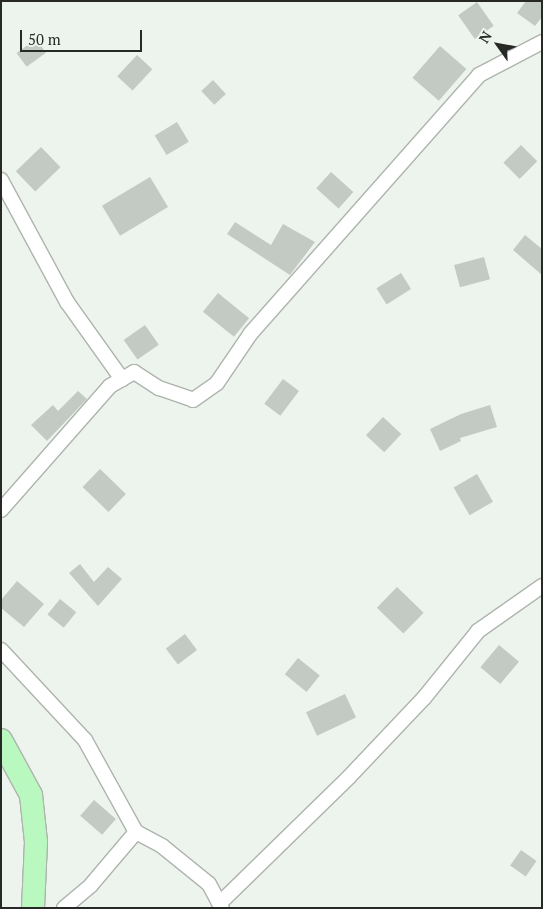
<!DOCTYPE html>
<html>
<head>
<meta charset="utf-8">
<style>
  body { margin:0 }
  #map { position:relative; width:543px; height:909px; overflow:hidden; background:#edf4ed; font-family:"PT Serif",serif }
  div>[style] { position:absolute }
  .building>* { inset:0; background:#c3cac3; transform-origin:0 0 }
  .roads { filter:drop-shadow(1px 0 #adb4ad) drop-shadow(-1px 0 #adb4ad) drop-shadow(0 1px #adb4ad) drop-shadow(0 -1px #adb4ad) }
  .street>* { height:14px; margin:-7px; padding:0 7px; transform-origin:7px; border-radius:7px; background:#fff }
  .primary>* { height:22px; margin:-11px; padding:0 11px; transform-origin:11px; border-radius:11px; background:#b9f8be }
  span { translate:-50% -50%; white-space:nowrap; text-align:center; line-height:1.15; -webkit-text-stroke:4.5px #edf4ed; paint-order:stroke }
  .frame { position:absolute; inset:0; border:2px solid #262926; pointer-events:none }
  .north { position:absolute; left:473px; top:20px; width:50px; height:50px; -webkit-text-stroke:4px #edf4ed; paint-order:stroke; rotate:302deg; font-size:14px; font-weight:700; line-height:20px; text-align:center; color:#262926 }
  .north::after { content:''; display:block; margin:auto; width:18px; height:22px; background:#262926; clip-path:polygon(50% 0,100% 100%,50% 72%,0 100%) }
  .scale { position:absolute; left:20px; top:30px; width:122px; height:22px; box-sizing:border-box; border:2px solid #262926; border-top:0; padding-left:6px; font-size:15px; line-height:18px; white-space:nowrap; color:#262926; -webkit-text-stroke:4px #edf4ed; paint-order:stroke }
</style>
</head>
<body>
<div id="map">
  <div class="building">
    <div style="clip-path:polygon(526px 1px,542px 1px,542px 17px,535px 26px,517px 13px)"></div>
    <div style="left:477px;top:2px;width:29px;height:23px;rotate:55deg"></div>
    <div style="left:36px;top:39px;width:17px;height:24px;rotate:54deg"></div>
    <div style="left:440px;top:46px;width:35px;height:42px;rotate:41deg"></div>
    <div style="left:137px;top:55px;width:21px;height:29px;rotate:43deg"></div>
    <div style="left:213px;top:80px;width:19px;height:16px;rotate:47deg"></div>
    <div style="left:177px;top:122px;width:23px;height:26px;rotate:59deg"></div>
    <div style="left:521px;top:145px;width:23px;height:25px;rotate:45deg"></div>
    <div style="left:41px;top:147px;width:28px;height:35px;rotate:46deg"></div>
    <div style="left:331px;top:172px;width:30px;height:22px;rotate:42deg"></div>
    <div style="left:150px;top:177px;width:35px;height:56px;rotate:59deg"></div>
    <div style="clip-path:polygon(235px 222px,271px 245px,283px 224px,315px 242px,290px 275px,227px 234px)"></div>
    <div style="clip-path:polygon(525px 235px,542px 249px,542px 275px,513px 250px)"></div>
    <div style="left:484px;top:257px;width:23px;height:31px;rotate:75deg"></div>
    <div style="left:401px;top:273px;width:19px;height:29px;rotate:58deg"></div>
    <div style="left:218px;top:293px;width:40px;height:24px;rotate:39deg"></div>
    <div style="left:145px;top:325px;width:24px;height:26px;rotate:55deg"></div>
    <div style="left:283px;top:379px;width:20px;height:31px;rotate:37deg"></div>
    <div style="clip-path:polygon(78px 391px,87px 399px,47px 441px,31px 425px,53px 405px,58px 411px)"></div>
    <div style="clip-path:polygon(490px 405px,497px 427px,460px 438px,461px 441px,440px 451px,430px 429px,461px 414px)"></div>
    <div style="left:383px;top:417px;width:25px;height:25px;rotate:43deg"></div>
    <div style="left:100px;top:469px;width:36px;height:25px;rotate:44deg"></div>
    <div style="left:477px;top:474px;width:32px;height:27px;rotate:60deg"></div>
    <div style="clip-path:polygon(80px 564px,94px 582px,108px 567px,122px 579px,98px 606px,69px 573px)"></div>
    <div style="clip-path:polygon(17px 581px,44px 604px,24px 627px,1px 608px,1px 600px)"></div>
    <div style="left:397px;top:587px;width:37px;height:29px;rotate:44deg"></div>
    <div style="left:60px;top:599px;width:21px;height:20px;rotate:39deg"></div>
    <div style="left:185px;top:634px;width:20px;height:24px;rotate:53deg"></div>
    <div style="left:499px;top:645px;width:26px;height:29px;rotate:40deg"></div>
    <div style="left:298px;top:658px;width:28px;height:21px;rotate:39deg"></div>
    <div style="left:345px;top:694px;width:26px;height:43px;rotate:65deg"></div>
    <div style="left:94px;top:800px;width:29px;height:21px;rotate:41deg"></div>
    <div style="left:521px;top:850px;width:19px;height:19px;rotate:35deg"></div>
  </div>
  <div class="roads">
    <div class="street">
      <div style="left:1px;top:180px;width:139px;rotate:61.6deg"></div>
      <div style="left:67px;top:302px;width:95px;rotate:54.5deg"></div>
      <div style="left:1px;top:510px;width:165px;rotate:-48.7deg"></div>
      <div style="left:110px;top:386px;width:28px;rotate:-30deg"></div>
      <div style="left:134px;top:372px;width:30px;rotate:33deg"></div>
      <div style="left:159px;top:388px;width:36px;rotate:19deg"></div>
      <div style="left:193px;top:400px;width:29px;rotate:-35deg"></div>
      <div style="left:217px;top:383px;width:60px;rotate:-55.8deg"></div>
      <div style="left:251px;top:333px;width:344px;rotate:-48.5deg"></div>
      <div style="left:479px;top:75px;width:71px;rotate:-27.6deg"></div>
      <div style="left:1px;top:650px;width:123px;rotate:47deg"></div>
      <div style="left:85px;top:740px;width:105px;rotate:61deg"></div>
      <div style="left:221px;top:902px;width:179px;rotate:-44.3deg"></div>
      <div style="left:349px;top:777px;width:109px;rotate:-46.5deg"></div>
      <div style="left:424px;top:698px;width:86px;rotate:-51.1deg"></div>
      <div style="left:478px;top:631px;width:78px;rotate:-35.1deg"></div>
      <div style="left:64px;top:908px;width:35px;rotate:-40deg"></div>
      <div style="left:91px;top:885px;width:70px;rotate:-49.7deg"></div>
      <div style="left:136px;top:832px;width:30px;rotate:28deg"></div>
      <div style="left:162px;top:846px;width:60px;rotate:39deg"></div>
      <div style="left:209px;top:884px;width:27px;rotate:62deg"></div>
    </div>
    <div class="primary">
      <div style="left:1px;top:740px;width:63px;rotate:61.4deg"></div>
      <div style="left:31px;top:795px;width:47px;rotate:83.9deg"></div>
      <div style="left:36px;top:842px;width:66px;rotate:92.6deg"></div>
    </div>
  </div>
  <div class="frame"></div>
  <div class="north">N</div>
  <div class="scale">50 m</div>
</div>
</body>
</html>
